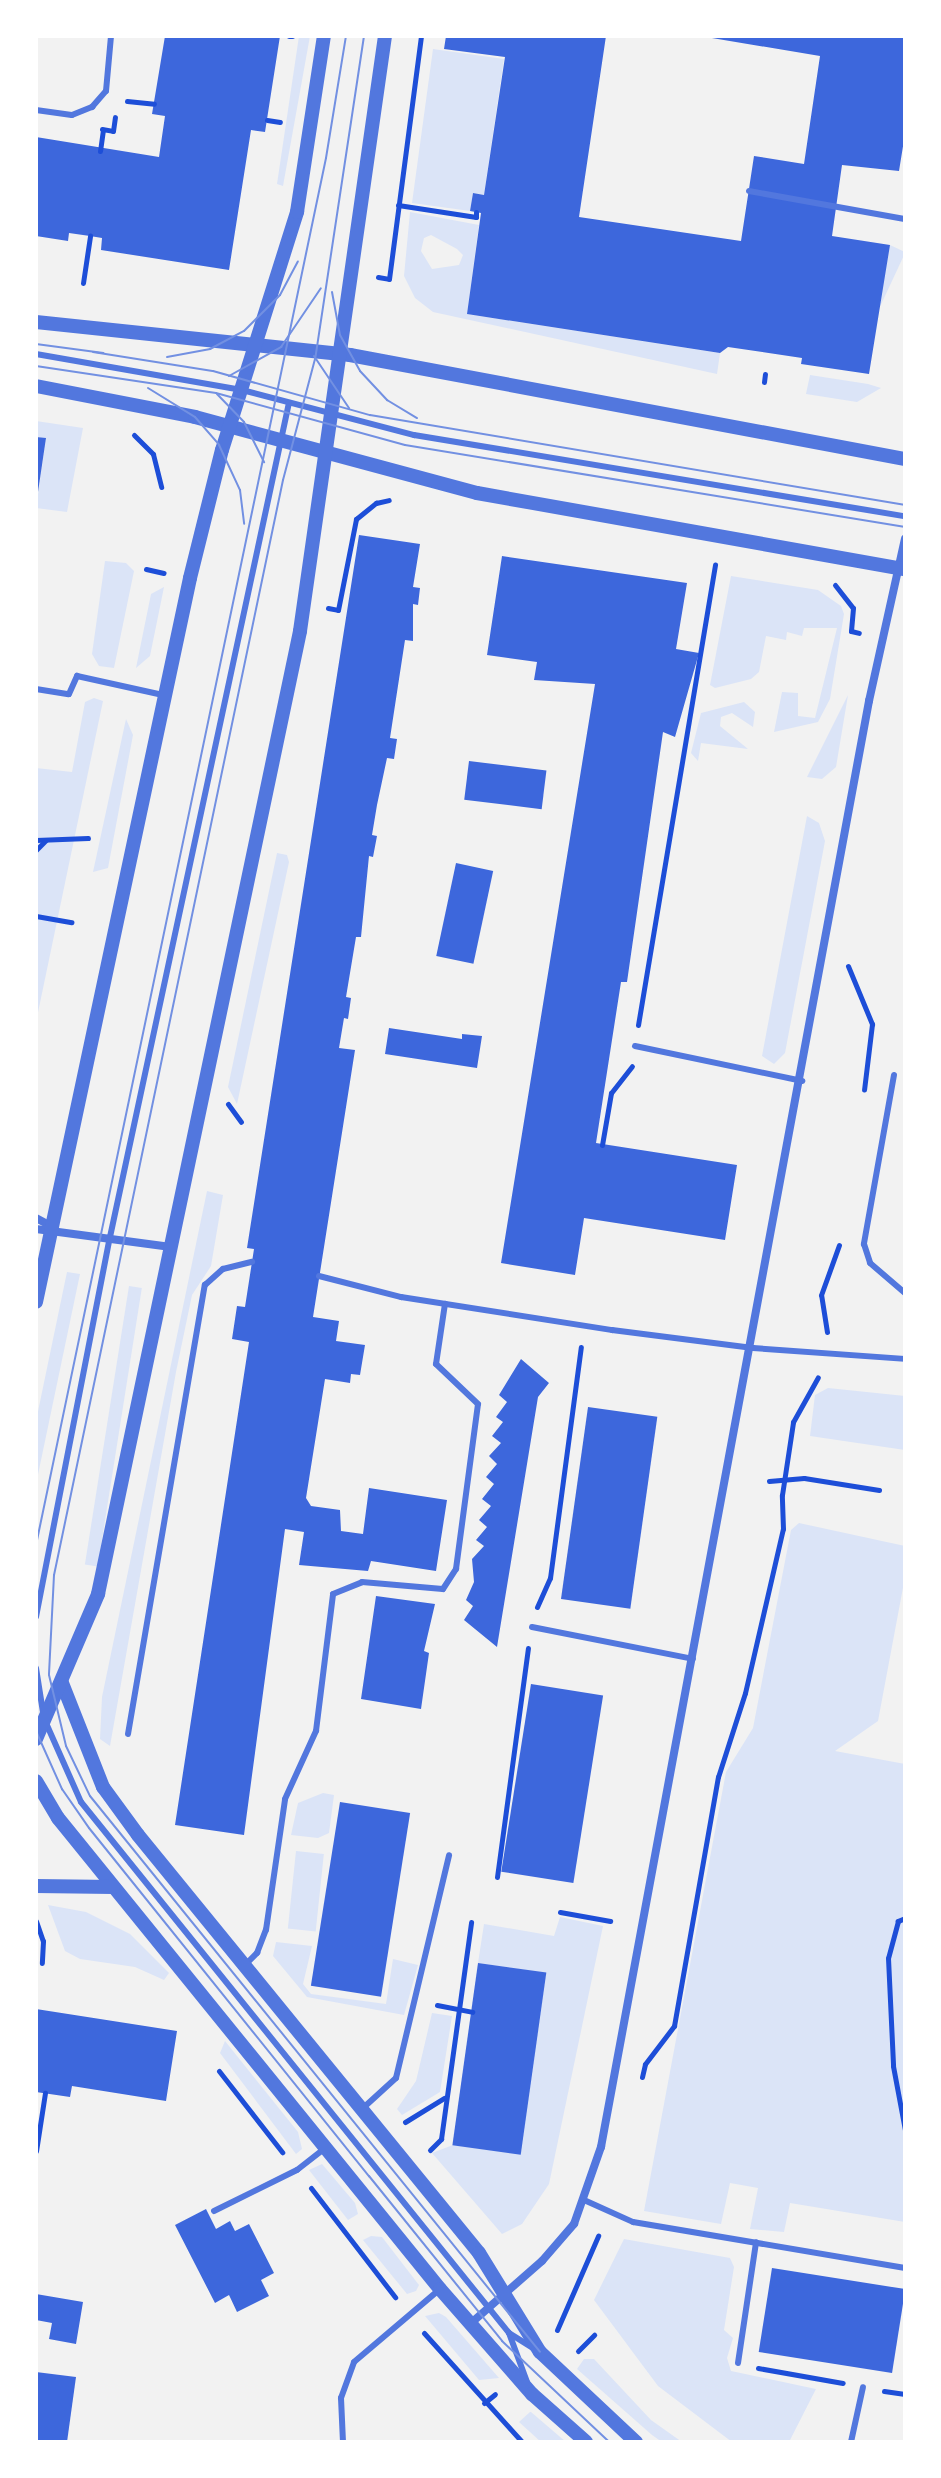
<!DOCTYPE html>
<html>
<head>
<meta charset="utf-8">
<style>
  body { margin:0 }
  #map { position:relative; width:941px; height:2478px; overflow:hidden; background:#f2f2f2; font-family:Georgia,serif }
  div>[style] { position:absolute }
  .green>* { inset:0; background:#dbe4f7; transform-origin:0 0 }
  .building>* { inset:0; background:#3d67dc; transform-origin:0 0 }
  .path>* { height:5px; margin:-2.5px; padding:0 2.5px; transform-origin:2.5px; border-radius:2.5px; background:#1d4ed8 }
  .service>* { height:6px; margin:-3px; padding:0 3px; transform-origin:3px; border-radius:3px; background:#5277de }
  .minor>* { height:8px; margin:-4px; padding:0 4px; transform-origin:4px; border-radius:4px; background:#5277de }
  .tertiary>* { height:14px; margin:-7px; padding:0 7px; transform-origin:7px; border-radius:7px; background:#5277de }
  .tram>* { height:2px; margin:-1px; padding:0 1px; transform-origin:1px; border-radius:1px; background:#7290e2 }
  span { translate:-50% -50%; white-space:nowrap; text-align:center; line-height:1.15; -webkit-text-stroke:8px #fff; paint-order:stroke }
  .frame { position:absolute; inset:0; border:38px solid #fff; pointer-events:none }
</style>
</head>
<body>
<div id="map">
  <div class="green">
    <div style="clip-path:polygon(299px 36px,310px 36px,283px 186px,277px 184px)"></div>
    <div style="clip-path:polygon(433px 49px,504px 59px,484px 195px,473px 193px,470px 211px,412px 203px)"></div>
    <div style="clip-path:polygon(evenodd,410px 212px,479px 225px,467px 314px,720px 353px,717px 374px,433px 312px,415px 298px,404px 276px,410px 212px,431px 235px,457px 249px,463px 255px,459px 265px,432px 269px,421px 251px,424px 238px,431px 235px)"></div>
    <div style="left:890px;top:245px;width:17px;height:131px;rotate:25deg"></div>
    <div style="clip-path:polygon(810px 375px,868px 384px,881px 388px,857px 402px,806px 394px)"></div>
    <div style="clip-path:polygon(36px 421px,83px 428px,67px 512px,36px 508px,46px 439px,36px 437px)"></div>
    <div style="clip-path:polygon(105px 561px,126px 563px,134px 571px,114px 668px,99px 666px,92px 654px)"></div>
    <div style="clip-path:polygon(731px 576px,818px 590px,841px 606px,844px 614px,830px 699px,818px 722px,774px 732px,782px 692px,798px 693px,798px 716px,815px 718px,837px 628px,804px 628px,802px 636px,787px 632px,786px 640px,766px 636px,759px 672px,751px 679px,715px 688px,710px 685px)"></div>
    <div style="clip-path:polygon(164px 587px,150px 656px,136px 668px,151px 594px)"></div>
    <div style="clip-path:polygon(848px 695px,836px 767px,822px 779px,807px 777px)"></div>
    <div style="clip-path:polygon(94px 698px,103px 701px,36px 1022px,36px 768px,72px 772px,85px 702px)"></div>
    <div style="clip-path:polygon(744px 702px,755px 712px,753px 727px,732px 713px,721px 717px,720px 726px,748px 749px,701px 743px,698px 761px,691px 753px,701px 713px)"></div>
    <div style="clip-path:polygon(126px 719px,133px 735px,108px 868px,93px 872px)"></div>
    <div style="clip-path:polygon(807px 816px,819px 823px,825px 841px,785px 1053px,774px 1064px,762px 1056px)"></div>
    <div style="clip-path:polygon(277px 853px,287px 855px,289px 862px,237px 1104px,228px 1087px)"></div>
    <div style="clip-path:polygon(207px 1191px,223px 1195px,211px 1266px,192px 1295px,176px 1372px,110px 1746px,100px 1739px,102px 1697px)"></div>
    <div style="clip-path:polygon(67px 1272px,80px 1274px,36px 1484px,36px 1421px)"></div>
    <div style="left:129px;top:1286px;width:13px;height:282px;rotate:9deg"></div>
    <div style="clip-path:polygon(828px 1388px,905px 1396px,905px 1450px,810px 1436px,815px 1395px)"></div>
    <div style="clip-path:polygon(799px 1523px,905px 1546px,905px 1577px,878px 1721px,835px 1751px,905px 1764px,905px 2222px,790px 2203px,784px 2232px,750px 2229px,758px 2188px,730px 2183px,721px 2224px,644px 2211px,726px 1772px,753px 1728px,791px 1530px)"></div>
    <div style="clip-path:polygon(323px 1793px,334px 1795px,329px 1833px,318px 1838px,291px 1835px,298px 1803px)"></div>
    <div style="left:296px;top:1851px;width:28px;height:78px;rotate:6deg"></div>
    <div style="clip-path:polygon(48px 1905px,86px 1912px,130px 1934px,169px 1973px,164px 1980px,135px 1967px,80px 1959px,65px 1951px)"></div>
    <div style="clip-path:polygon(560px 1917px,603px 1926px,549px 2184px,522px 2224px,502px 2234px,432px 2153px,453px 2145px,520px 2154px,546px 1973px,478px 1963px,484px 1924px,554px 1936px)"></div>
    <div style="clip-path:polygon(276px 1942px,312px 1946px,303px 1984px,311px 1994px,386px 2004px,393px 1959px,418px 1965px,404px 2015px,307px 1997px,273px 1956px)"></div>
    <div style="clip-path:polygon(432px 2013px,452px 2016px,440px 2092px,402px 2115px,397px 2109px,416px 2081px)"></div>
    <div style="clip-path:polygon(225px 2041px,298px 2132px,302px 2149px,296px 2154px,220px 2053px)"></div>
    <div style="clip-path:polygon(322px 2164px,355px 2203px,358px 2214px,348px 2220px,309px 2170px)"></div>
    <div style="clip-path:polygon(371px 2236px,382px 2237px,419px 2285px,416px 2291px,407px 2294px,363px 2240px)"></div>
    <div style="clip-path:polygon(624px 2239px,730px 2258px,734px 2267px,724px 2330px,733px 2338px,727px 2358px,731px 2371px,816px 2389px,789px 2442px,732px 2442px,658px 2386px,594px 2300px)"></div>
    <div style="clip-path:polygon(439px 2313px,446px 2317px,499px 2378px,479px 2380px,425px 2316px)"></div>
    <div style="clip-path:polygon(584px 2359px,594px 2359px,651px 2420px,682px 2442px,662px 2442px,652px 2435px,577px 2369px)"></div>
    <div style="clip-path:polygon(530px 2412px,531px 2412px,566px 2442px,541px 2442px,519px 2422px)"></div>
  </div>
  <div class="building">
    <div style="clip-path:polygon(165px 36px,280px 36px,265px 132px,251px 130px,229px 270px,101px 250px,102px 238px,90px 236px,69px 233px,68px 241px,36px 236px,36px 137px,159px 157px,165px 116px,152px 114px)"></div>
    <div style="clip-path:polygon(446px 36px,606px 36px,579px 217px,741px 241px,754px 156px,804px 164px,820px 56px,700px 36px,905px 36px,905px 134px,899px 171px,842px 165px,832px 236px,890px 245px,869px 374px,801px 364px,802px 358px,728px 347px,720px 353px,467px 314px,481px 213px,470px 211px,473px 193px,484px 195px,505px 57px,444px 49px)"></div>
    <div style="clip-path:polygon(36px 437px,46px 438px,38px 492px,36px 492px)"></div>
    <div style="clip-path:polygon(359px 535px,420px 544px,413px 587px,420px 588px,418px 605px,413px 604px,413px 641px,405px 640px,390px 738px,397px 739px,394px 759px,387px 758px,377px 805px,372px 835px,377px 836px,373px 857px,369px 856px,361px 937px,356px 937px,346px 997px,351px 998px,348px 1019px,344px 1018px,339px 1048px,355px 1050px,313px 1317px,339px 1321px,336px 1341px,365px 1345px,360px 1375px,351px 1374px,350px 1383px,325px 1379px,306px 1498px,311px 1506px,340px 1510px,341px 1531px,363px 1534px,369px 1488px,447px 1500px,436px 1571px,371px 1561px,368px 1571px,299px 1565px,304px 1532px,285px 1529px,244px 1835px,175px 1825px,249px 1342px,232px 1339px,237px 1306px,245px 1307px,254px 1249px,247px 1248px)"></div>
    <div style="clip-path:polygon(502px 556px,687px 583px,676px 649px,699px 653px,675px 737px,663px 732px,627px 982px,621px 982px,596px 1143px,737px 1165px,725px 1240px,584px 1218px,575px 1275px,501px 1263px,595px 684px,534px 680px,537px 662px,487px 655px)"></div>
    <div style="left:469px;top:761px;width:78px;height:39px;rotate:7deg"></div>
    <div style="left:456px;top:863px;width:38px;height:95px;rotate:12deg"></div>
    <div style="clip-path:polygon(389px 1028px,462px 1039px,462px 1034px,482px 1036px,477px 1068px,385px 1054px)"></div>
    <div style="clip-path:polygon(521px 1359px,549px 1383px,538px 1397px,497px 1647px,464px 1620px,473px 1606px,466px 1600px,474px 1582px,472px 1559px,484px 1546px,476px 1540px,487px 1527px,479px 1520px,491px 1506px,482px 1499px,494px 1484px,486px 1477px,497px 1464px,489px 1456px,501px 1443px,492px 1436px,503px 1422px,496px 1417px,507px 1402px,499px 1395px)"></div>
    <div style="left:588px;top:1407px;width:70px;height:194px;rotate:8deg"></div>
    <div style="clip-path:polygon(376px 1596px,435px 1604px,424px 1651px,429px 1653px,421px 1709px,361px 1699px)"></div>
    <div style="left:531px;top:1684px;width:73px;height:190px;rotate:9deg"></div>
    <div style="left:340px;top:1802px;width:71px;height:186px;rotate:9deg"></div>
    <div style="left:478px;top:1963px;width:69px;height:184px;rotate:8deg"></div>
    <div style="clip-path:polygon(36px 2009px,177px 2031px,166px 2101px,72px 2086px,70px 2097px,36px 2092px)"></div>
    <div style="clip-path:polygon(206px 2209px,216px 2229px,230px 2221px,235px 2231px,249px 2224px,274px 2273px,261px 2280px,269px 2296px,237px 2312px,229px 2295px,215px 2303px,175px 2225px)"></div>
    <div style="left:772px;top:2268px;width:135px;height:85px;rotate:9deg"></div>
    <div style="clip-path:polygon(36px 2294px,83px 2302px,76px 2344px,49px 2339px,52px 2323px,36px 2320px)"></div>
    <div style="clip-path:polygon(36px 2372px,76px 2377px,67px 2442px,36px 2442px)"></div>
  </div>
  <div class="path">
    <div style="left:289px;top:36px;width:3px"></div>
    <div style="left:127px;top:101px;width:27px;rotate:6deg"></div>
    <div style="left:267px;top:120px;width:13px;rotate:9deg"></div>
    <div style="left:102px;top:129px;width:11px;rotate:10deg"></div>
    <div style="left:113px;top:131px;width:14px;rotate:-82deg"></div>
    <div style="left:100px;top:151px;width:21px;rotate:-82deg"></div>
    <div style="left:398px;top:205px;width:79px;rotate:8.7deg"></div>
    <div style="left:476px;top:217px;width:5px;rotate:-90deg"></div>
    <div style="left:378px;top:277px;width:11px;rotate:10deg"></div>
    <div style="left:389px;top:279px;width:245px;rotate:-82.5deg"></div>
    <div style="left:83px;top:283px;width:48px;rotate:-81.5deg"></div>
    <div style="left:764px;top:382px;width:8px;rotate:-83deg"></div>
    <div style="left:134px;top:435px;width:27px;rotate:45deg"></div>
    <div style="left:153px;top:454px;width:34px;rotate:76deg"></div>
    <div style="left:146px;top:569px;width:18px;rotate:13deg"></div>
    <div style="left:835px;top:585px;width:29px;rotate:52deg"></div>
    <div style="left:853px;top:608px;width:23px;rotate:95deg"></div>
    <div style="left:851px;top:631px;width:8px;rotate:14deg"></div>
    <div style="left:328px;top:608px;width:10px;rotate:11deg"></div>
    <div style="left:338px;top:610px;width:93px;rotate:-78.8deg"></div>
    <div style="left:356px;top:519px;width:26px;rotate:-39deg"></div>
    <div style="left:376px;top:503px;width:13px;rotate:-13deg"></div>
    <div style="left:36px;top:840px;width:52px;rotate:-2.2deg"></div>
    <div style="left:36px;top:850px;width:14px;rotate:-45deg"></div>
    <div style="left:36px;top:916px;width:36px;rotate:10deg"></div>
    <div style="left:848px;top:966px;width:63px;rotate:67.5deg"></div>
    <div style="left:872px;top:1024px;width:66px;rotate:96.9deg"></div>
    <div style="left:638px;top:1025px;width:467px;rotate:-80.5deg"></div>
    <div style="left:228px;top:1104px;width:22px;rotate:54deg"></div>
    <div style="left:602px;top:1145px;width:53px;rotate:-80.2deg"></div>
    <div style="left:611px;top:1093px;width:34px;rotate:-52deg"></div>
    <div style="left:827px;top:1332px;width:37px;rotate:-99deg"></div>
    <div style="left:821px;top:1295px;width:53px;rotate:-70.2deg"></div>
    <div style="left:769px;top:1481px;width:35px;rotate:-5deg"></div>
    <div style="left:804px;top:1478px;width:76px;rotate:9.1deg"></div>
    <div style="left:537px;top:1607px;width:32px;rotate:-66deg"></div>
    <div style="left:550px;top:1578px;width:233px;rotate:-82.4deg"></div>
    <div style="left:497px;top:1877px;width:231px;rotate:-82.3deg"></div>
    <div style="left:560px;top:1912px;width:51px;rotate:10.2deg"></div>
    <div style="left:905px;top:1918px;width:8px;rotate:157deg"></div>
    <div style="left:898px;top:1921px;width:38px;rotate:105deg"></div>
    <div style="left:888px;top:1958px;width:108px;rotate:87.3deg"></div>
    <div style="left:893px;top:2066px;width:65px;rotate:79.4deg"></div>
    <div style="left:36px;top:1921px;width:21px;rotate:71deg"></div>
    <div style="left:43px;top:1941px;width:22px;rotate:93deg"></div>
    <div style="left:437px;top:2005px;width:36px;rotate:11deg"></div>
    <div style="left:219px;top:2071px;width:103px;rotate:52.1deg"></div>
    <div style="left:642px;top:2077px;width:13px;rotate:-77deg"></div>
    <div style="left:645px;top:2064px;width:48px;rotate:-52.7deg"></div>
    <div style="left:674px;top:2026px;width:253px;rotate:-80deg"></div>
    <div style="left:718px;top:1777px;width:88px;rotate:-72.2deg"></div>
    <div style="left:745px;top:1693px;width:168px;rotate:-77deg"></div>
    <div style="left:783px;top:1529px;width:34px;rotate:-92deg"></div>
    <div style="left:782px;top:1495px;width:74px;rotate:-81.4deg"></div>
    <div style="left:793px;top:1422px;width:51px;rotate:-60.9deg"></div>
    <div style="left:405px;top:2122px;width:46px;rotate:-31.6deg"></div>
    <div style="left:430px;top:2150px;width:16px;rotate:-45deg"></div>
    <div style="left:441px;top:2139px;width:219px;rotate:-82.1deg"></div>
    <div style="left:36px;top:2151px;width:59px;rotate:-81.2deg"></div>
    <div style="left:311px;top:2188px;width:138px;rotate:52.4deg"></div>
    <div style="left:557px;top:2330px;width:103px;rotate:-66.4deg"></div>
    <div style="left:424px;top:2333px;width:147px;rotate:48deg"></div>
    <div style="left:578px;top:2351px;width:23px;rotate:-45deg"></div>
    <div style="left:758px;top:2368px;width:86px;rotate:10deg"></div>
    <div style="left:884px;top:2391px;width:21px;rotate:8deg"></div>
    <div style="left:484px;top:2403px;width:14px;rotate:-39deg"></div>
  </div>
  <div class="service">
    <div style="left:36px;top:110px;width:36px;rotate:8deg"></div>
    <div style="left:72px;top:115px;width:22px;rotate:-22deg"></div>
    <div style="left:92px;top:107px;width:21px;rotate:-49deg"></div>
    <div style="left:106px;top:91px;width:55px;rotate:-84.8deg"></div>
    <div style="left:749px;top:191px;width:158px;rotate:10.2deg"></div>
    <div style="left:36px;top:354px;width:209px;rotate:9.9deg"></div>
    <div style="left:242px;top:390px;width:178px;rotate:14.7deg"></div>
    <div style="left:414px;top:435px;width:498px;rotate:9.4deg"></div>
    <div style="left:36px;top:689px;width:33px;rotate:9deg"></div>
    <div style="left:69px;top:694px;width:20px;rotate:-66deg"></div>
    <div style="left:77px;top:676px;width:88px;rotate:12.5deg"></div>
    <div style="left:635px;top:1046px;width:171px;rotate:11.8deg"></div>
    <div style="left:894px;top:1075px;width:172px;rotate:100.1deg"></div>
    <div style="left:864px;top:1244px;width:20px;rotate:72deg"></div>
    <div style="left:870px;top:1263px;width:46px;rotate:40.6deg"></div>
    <div style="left:319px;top:1276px;width:85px;rotate:14.4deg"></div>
    <div style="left:401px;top:1297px;width:214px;rotate:8.9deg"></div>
    <div style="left:612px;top:1330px;width:142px;rotate:7.3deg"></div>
    <div style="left:753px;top:1348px;width:152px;rotate:4.1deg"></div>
    <div style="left:36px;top:1617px;width:387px;rotate:-79deg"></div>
    <div style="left:110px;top:1237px;width:853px;rotate:-77.89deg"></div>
    <div style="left:532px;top:1627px;width:164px;rotate:11.2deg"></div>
    <div style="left:36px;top:1668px;width:45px;rotate:81deg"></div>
    <div style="left:46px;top:1723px;width:86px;rotate:66.1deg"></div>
    <div style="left:81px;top:1802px;width:682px;rotate:51.13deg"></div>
    <div style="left:509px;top:2333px;width:52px;rotate:69.8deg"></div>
    <div style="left:128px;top:1734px;width:456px;rotate:-80.3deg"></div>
    <div style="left:205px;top:1285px;width:24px;rotate:-42deg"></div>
    <div style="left:223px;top:1269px;width:30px;rotate:-14deg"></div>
    <div style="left:246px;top:1964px;width:16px;rotate:-45deg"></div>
    <div style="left:257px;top:1953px;width:25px;rotate:-69deg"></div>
    <div style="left:266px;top:1930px;width:132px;rotate:-81.7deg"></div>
    <div style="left:285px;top:1799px;width:75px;rotate:-65.5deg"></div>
    <div style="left:316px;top:1731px;width:138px;rotate:-82.9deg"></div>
    <div style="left:333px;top:1594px;width:31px;rotate:-22deg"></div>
    <div style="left:362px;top:1582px;width:81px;rotate:4.9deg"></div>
    <div style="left:443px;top:1589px;width:24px;rotate:-57deg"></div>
    <div style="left:456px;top:1569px;width:166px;rotate:-82.4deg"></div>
    <div style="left:478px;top:1404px;width:58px;rotate:-136.4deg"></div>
    <div style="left:436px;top:1364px;width:61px;rotate:-81.5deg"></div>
    <div style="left:362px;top:2109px;width:46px;rotate:-42.4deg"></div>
    <div style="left:396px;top:2078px;width:229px;rotate:-76.6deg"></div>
    <div style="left:584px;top:2200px;width:54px;rotate:24.2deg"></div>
    <div style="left:633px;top:2222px;width:276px;rotate:9.6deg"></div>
    <div style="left:214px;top:2211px;width:93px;rotate:-26.3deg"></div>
    <div style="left:297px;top:2170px;width:36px;rotate:-38deg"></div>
    <div style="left:509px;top:2333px;width:28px;rotate:32deg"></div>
    <div style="left:738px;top:2363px;width:122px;rotate:-81.5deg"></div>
    <div style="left:343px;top:2442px;width:44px;rotate:-92.6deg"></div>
    <div style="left:341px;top:2398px;width:38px;rotate:-70deg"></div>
    <div style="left:354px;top:2362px;width:113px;rotate:-40.3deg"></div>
    <div style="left:851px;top:2442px;width:56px;rotate:-77.7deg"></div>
  </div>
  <div class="minor">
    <div style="left:36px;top:1218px;width:17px;rotate:28deg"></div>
    <div style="left:36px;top:1229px;width:136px;rotate:7.6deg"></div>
    <div style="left:470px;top:2324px;width:96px;rotate:-41.2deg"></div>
    <div style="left:542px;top:2261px;width:49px;rotate:-49.1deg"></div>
    <div style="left:574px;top:2224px;width:82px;rotate:-70.7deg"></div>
    <div style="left:601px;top:2147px;width:1471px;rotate:-79.5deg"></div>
    <div style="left:869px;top:701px;width:166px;rotate:-77.5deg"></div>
  </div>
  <div class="tertiary">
    <div style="left:36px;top:322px;width:316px;rotate:6deg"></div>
    <div style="left:350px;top:355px;width:565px;rotate:10.61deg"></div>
    <div style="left:36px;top:386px;width:162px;rotate:11deg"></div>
    <div style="left:195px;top:417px;width:292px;rotate:15.1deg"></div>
    <div style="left:477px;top:493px;width:435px;rotate:10.1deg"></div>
    <div style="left:36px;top:1302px;width:740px;rotate:-77.99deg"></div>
    <div style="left:190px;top:578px;width:132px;rotate:-76deg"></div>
    <div style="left:222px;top:450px;width:250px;rotate:-72.5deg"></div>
    <div style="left:297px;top:212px;width:178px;rotate:-81.3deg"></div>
    <div style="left:62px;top:1683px;width:112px;rotate:68.5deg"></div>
    <div style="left:103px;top:1787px;width:59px;rotate:53.9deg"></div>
    <div style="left:138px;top:1835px;width:539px;rotate:50.79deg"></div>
    <div style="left:479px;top:2253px;width:116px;rotate:58.4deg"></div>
    <div style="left:540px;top:2352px;width:132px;rotate:43.2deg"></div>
    <div style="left:36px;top:1739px;width:158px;rotate:-66.8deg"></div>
    <div style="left:98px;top:1594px;width:984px;rotate:-78.15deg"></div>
    <div style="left:300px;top:631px;width:601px;rotate:-81.87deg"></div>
    <div style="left:36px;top:1781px;width:43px;rotate:59.3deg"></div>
    <div style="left:58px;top:1818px;width:606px;rotate:50.96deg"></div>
    <div style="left:440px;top:2289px;width:140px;rotate:48.8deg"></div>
    <div style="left:532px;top:2394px;width:72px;rotate:41.6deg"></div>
    <div style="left:36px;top:1886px;width:77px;rotate:0.7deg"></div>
  </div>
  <div class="tram">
    <div style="left:364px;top:36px;width:327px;rotate:98.6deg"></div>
    <div style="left:315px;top:359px;width:125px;rotate:104.8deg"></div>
    <div style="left:283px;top:480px;width:1119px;rotate:101.81deg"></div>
    <div style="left:54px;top:1575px;width:100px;rotate:92.9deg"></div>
    <div style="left:49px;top:1675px;width:73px;rotate:76.5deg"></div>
    <div style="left:66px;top:1746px;width:55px;rotate:64.4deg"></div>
    <div style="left:90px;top:1796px;width:715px;rotate:51.01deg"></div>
    <div style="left:332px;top:292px;width:44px;rotate:79.5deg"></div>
    <div style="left:340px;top:335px;width:41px;rotate:60.9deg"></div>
    <div style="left:360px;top:371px;width:40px;rotate:47deg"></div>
    <div style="left:387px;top:400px;width:35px;rotate:31deg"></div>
    <div style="left:36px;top:344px;width:68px;rotate:7.7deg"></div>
    <div style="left:93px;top:352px;width:121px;rotate:9deg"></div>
    <div style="left:213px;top:371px;width:163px;rotate:15.7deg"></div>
    <div style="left:370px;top:415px;width:543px;rotate:9.55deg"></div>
    <div style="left:314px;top:356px;width:63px;rotate:56.1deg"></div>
    <div style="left:167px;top:357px;width:44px;rotate:-10.5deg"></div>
    <div style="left:210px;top:349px;width:38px;rotate:-28deg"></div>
    <div style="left:244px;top:331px;width:51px;rotate:-45deg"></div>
    <div style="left:280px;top:295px;width:38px;rotate:-62deg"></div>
    <div style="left:36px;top:366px;width:182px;rotate:8.5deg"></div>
    <div style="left:216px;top:393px;width:196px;rotate:15.4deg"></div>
    <div style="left:405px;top:445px;width:507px;rotate:9.31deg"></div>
    <div style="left:229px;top:376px;width:60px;rotate:-29.1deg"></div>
    <div style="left:281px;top:347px;width:71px;rotate:-55.9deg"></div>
    <div style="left:148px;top:388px;width:55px;rotate:31.7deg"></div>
    <div style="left:195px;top:417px;width:37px;rotate:49deg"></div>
    <div style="left:219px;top:445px;width:50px;rotate:65deg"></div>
    <div style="left:240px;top:490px;width:34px;rotate:83deg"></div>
    <div style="left:217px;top:394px;width:39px;rotate:46deg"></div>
    <div style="left:244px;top:422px;width:45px;rotate:63.4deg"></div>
    <div style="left:36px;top:1545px;width:1417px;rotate:-78.19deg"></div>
    <div style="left:326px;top:158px;width:124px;rotate:-80.7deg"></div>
    <div style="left:36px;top:1731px;width:64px;rotate:65.9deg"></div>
    <div style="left:62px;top:1789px;width:47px;rotate:55.3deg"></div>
    <div style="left:89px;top:1828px;width:447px;rotate:51.2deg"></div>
    <div style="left:369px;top:2176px;width:212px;rotate:51.1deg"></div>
    <div style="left:502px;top:2341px;width:147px;rotate:43.3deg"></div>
  </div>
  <div class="frame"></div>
</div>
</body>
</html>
